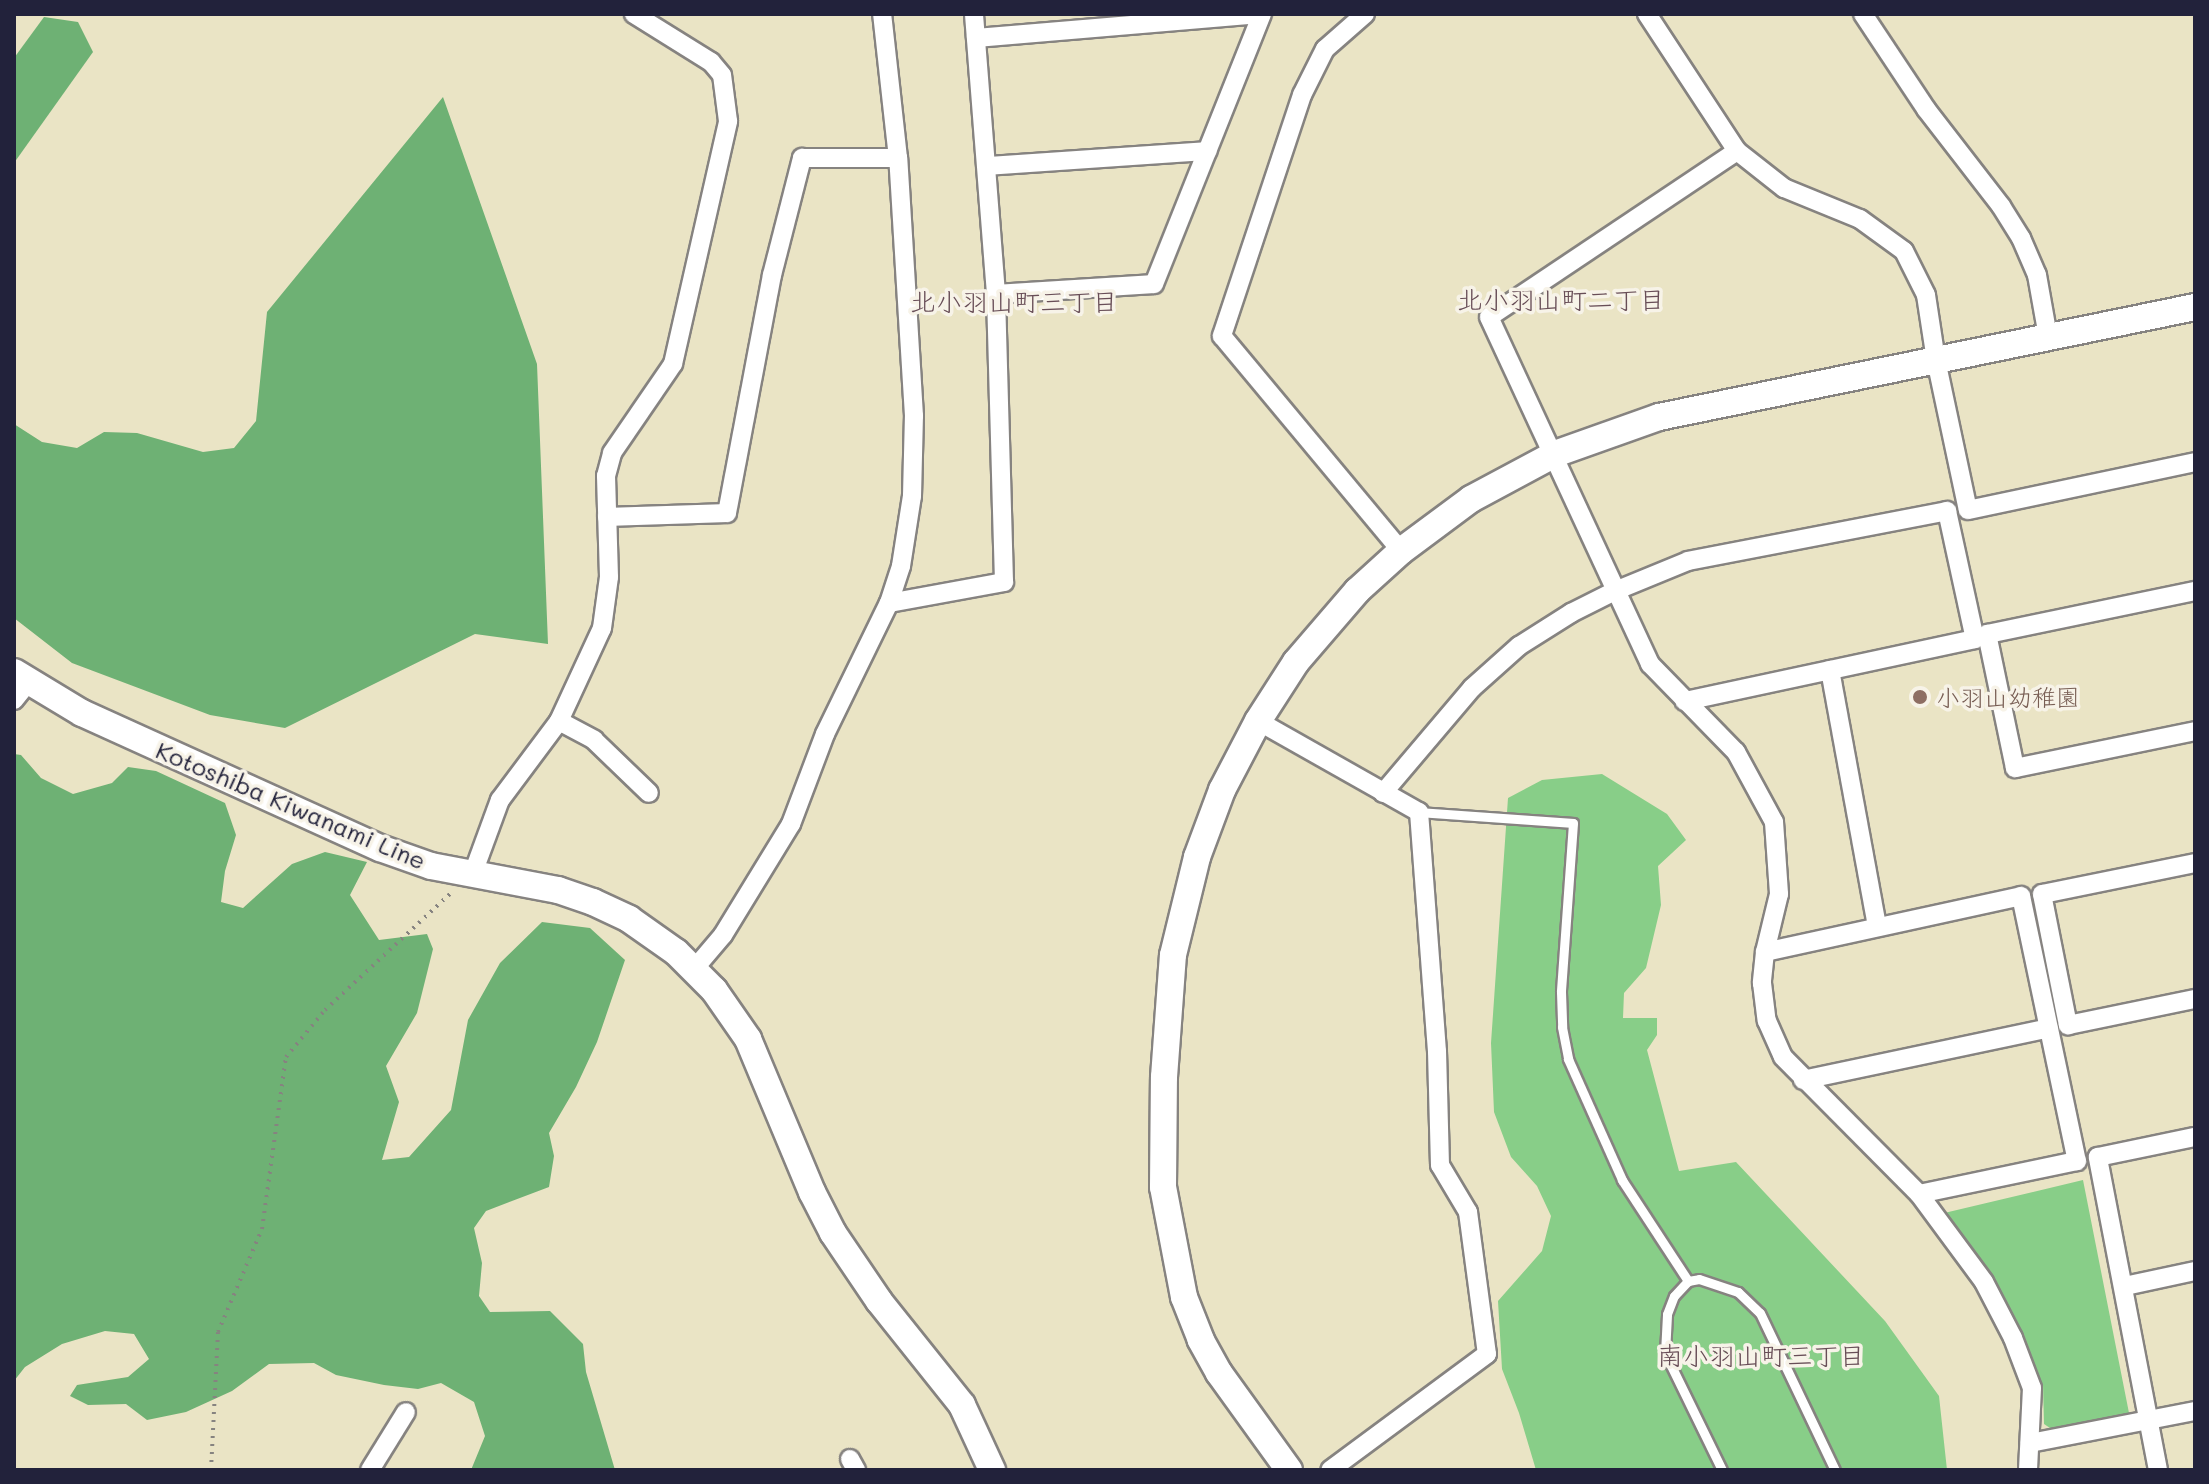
<!DOCTYPE html>
<html>
<head>
<meta charset="utf-8">
<style>
  body { margin:0 }
  #map { position:relative; width:2209px; height:1484px; overflow:hidden; background:#eae4c5; font-family:Mali,"Klee One",sans-serif }
  div>[style] { position:absolute }
  .green>* { inset:0; background:#88ce88 }
  .forest>* { inset:0; background:#6eb174 }
  .path>* { height:4px; margin-top:-2px; transform-origin:0; background:repeating-linear-gradient(90deg,#868380 0 2px,transparent 0 8px) }
  .roads { filter:drop-shadow(2px 0 #868380) drop-shadow(-2px 0 #868380) drop-shadow(0 2px #868380) drop-shadow(0 -2px #868380) }
  .lane>* { height:9px; margin:-4.5px; padding:0 4.5px; transform-origin:4.5px; border-radius:4.5px; background:#fff }
  .street>* { height:18px; margin:-9px; padding:0 9px; transform-origin:9px; border-radius:9px; background:#fff }
  .secondary>* { height:26px; margin:-13px; padding:0 13px; transform-origin:13px; border-radius:13px; background:#fff }
  .dots>* { width:22px; height:22px; translate:-50% -50%; box-sizing:border-box; border:4px solid #f7f3e8; border-radius:50% }
  span { translate:-50% -50%; white-space:nowrap; text-align:center; line-height:1.15; -webkit-text-stroke:7px #f7f3e8; paint-order:stroke }
  .education-label { font-size:24px; color:#785e54 }
  .left { translate:0 -50%; text-align:left }
  .street-label { font-size:24px; color:#22223b }
  .neighbourhood-label { font-size:26px; color:#684e57 }
  .frame { position:absolute; inset:0; border:16px solid #22223b; pointer-events:none }
</style>
</head>
<body>
<div id="map">
  <div class="green">
    <div style="clip-path:polygon(1602px 774px,1667px 814px,1686px 840px,1658px 866px,1661px 905px,1646px 968px,1624px 993px,1623px 1018px,1657px 1018px,1657px 1035px,1647px 1050px,1679px 1171px,1736px 1162px,1885px 1321px,1939px 1396px,1947px 1470px,1536px 1470px,1519px 1413px,1502px 1369px,1498px 1301px,1542px 1251px,1551px 1216px,1537px 1186px,1511px 1157px,1494px 1112px,1491px 1043px,1508px 798px,1542px 780px)"></div>
    <div style="clip-path:polygon(2083px 1180px,2129px 1413px,2056px 1432px,2044px 1424px,2043px 1385px,2036px 1385px,1940px 1214px)"></div>
  </div>
  <div class="forest">
    <div style="clip-path:polygon(44px 17px,78px 22px,93px 52px,14px 163px,14px 58px)"></div>
    <div style="clip-path:polygon(443px 97px,537px 364px,548px 644px,475px 634px,285px 728px,210px 715px,72px 663px,14px 618px,14px 424px,42px 442px,77px 448px,104px 432px,137px 433px,203px 452px,234px 448px,256px 421px,267px 312px)"></div>
    <div style="clip-path:polygon(14px 754px,21px 755px,41px 778px,73px 794px,112px 783px,128px 767px,156px 771px,225px 803px,236px 835px,225px 871px,221px 902px,243px 908px,292px 864px,325px 852px,367px 862px,350px 895px,379px 940px,427px 934px,433px 949px,417px 1013px,386px 1066px,399px 1102px,382px 1160px,409px 1157px,451px 1110px,468px 1020px,500px 963px,542px 922px,590px 928px,625px 960px,597px 1042px,576px 1087px,549px 1133px,554px 1156px,549px 1187px,486px 1211px,474px 1228px,482px 1263px,479px 1296px,490px 1312px,550px 1311px,583px 1344px,586px 1372px,615px 1470px,471px 1470px,485px 1436px,474px 1402px,441px 1383px,418px 1389px,384px 1385px,336px 1375px,314px 1363px,269px 1364px,232px 1391px,186px 1412px,147px 1420px,126px 1404px,88px 1405px,70px 1396px,77px 1385px,128px 1377px,149px 1359px,134px 1334px,105px 1331px,62px 1344px,25px 1367px,14px 1381px)"></div>
  </div>
  <div class="path">
    <div style="left:211px;top:1470px;width:138px;rotate:-87.1deg"></div>
    <div style="left:218px;top:1332px;width:112px;rotate:-66.9deg"></div>
    <div style="left:262px;top:1229px;width:174px;rotate:-82.1deg"></div>
    <div style="left:286px;top:1057px;width:61px;rotate:-50.3deg"></div>
    <div style="left:325px;top:1010px;width:172px;rotate:-42.9deg"></div>
  </div>
  <div class="roads">
    <div class="lane">
      <div style="left:1419px;top:812px;width:154px;rotate:4.1deg"></div>
      <div style="left:1573px;top:823px;width:169px;rotate:94.1deg"></div>
      <div style="left:1561px;top:992px;width:35px;rotate:88deg"></div>
      <div style="left:1562px;top:1027px;width:33px;rotate:79deg"></div>
      <div style="left:1568px;top:1059px;width:133px;rotate:65.9deg"></div>
      <div style="left:1622px;top:1180px;width:121px;rotate:56.8deg"></div>
      <div style="left:1722px;top:1470px;width:130px;rotate:-116deg"></div>
      <div style="left:1665px;top:1353px;width:39px;rotate:-87deg"></div>
      <div style="left:1667px;top:1314px;width:19px;rotate:-69deg"></div>
      <div style="left:1674px;top:1296px;width:21px;rotate:-47deg"></div>
      <div style="left:1688px;top:1281px;width:11px;rotate:-10deg"></div>
      <div style="left:1699px;top:1279px;width:41px;rotate:18.4deg"></div>
      <div style="left:1738px;top:1292px;width:30px;rotate:44deg"></div>
      <div style="left:1760px;top:1313px;width:174px;rotate:64.5deg"></div>
    </div>
    <div class="street">
      <div style="left:1365px;top:14px;width:53px;rotate:138.8deg"></div>
      <div style="left:1325px;top:49px;width:51px;rotate:116.6deg"></div>
      <div style="left:1302px;top:95px;width:254px;rotate:108.4deg"></div>
      <div style="left:1222px;top:336px;width:280px;rotate:50.2deg"></div>
      <div style="left:1647px;top:14px;width:164px;rotate:56.7deg"></div>
      <div style="left:1737px;top:151px;width:60px;rotate:38.2deg"></div>
      <div style="left:1784px;top:188px;width:82px;rotate:22.2deg"></div>
      <div style="left:1860px;top:219px;width:54px;rotate:36deg"></div>
      <div style="left:1904px;top:251px;width:49px;rotate:63.4deg"></div>
      <div style="left:1926px;top:295px;width:66px;rotate:81.3deg"></div>
      <div style="left:1936px;top:360px;width:153px;rotate:78deg"></div>
      <div style="left:1968px;top:510px;width:232px;rotate:-11.9deg"></div>
      <div style="left:1863px;top:14px;width:114px;rotate:56.4deg"></div>
      <div style="left:1926px;top:109px;width:123px;rotate:52.3deg"></div>
      <div style="left:2001px;top:206px;width:38px;rotate:58deg"></div>
      <div style="left:2021px;top:238px;width:40px;rotate:66.6deg"></div>
      <div style="left:2037px;top:275px;width:63px;rotate:79.9deg"></div>
      <div style="left:976px;top:38px;width:285px;rotate:-4.8deg"></div>
      <div style="left:1737px;top:151px;width:298px;rotate:146.2deg"></div>
      <div style="left:1489px;top:317px;width:383px;rotate:65.1deg"></div>
      <div style="left:1650px;top:664px;width:123px;rotate:45.7deg"></div>
      <div style="left:1736px;top:752px;width:80px;rotate:61.5deg"></div>
      <div style="left:1774px;top:822px;width:72px;rotate:86deg"></div>
      <div style="left:1779px;top:894px;width:60px;rotate:103.6deg"></div>
      <div style="left:1765px;top:952px;width:31px;rotate:96deg"></div>
      <div style="left:1762px;top:983px;width:38px;rotate:83deg"></div>
      <div style="left:1767px;top:1021px;width:39px;rotate:66deg"></div>
      <div style="left:1783px;top:1057px;width:193px;rotate:45.2deg"></div>
      <div style="left:1919px;top:1194px;width:109px;rotate:53.5deg"></div>
      <div style="left:1984px;top:1282px;width:63px;rotate:62.6deg"></div>
      <div style="left:2013px;top:1338px;width:53px;rotate:69.2deg"></div>
      <div style="left:2032px;top:1388px;width:82px;rotate:92.8deg"></div>
      <div style="left:987px;top:166px;width:221px;rotate:-3.9deg"></div>
      <div style="left:996px;top:294px;width:158px;rotate:-3.6deg"></div>
      <div style="left:1154px;top:284px;width:291px;rotate:-68.2deg"></div>
      <div style="left:607px;top:517px;width:120px;rotate:-1.9deg"></div>
      <div style="left:727px;top:513px;width:242px;rotate:-79.3deg"></div>
      <div style="left:772px;top:275px;width:121px;rotate:-75.6deg"></div>
      <div style="left:802px;top:158px;width:96px"></div>
      <div style="left:2195px;top:591px;width:212px;rotate:168.3deg"></div>
      <div style="left:1987px;top:634px;width:137px;rotate:78.2deg"></div>
      <div style="left:2015px;top:768px;width:184px;rotate:-11.6deg"></div>
      <div style="left:889px;top:603px;width:117px;rotate:-10.3deg"></div>
      <div style="left:1004px;top:582px;width:288px;rotate:-91.6deg"></div>
      <div style="left:996px;top:294px;width:281px;rotate:-94.5deg"></div>
      <div style="left:1830px;top:670px;width:261px;rotate:79.6deg"></div>
      <div style="left:14px;top:700px;width:22px;rotate:-51deg"></div>
      <div style="left:559px;top:721px;width:40px;rotate:28deg"></div>
      <div style="left:594px;top:740px;width:76px;rotate:43.9deg"></div>
      <div style="left:1258px;top:721px;width:185px;rotate:29.5deg"></div>
      <div style="left:1419px;top:812px;width:240px;rotate:85.7deg"></div>
      <div style="left:1437px;top:1051px;width:114px;rotate:88.5deg"></div>
      <div style="left:1440px;top:1165px;width:55px;rotate:59.2deg"></div>
      <div style="left:1468px;top:1212px;width:143px;rotate:82.4deg"></div>
      <div style="left:1487px;top:1354px;width:195px;rotate:143.5deg"></div>
      <div style="left:1383px;top:793px;width:138px;rotate:-49.7deg"></div>
      <div style="left:1472px;top:688px;width:63px;rotate:-41.8deg"></div>
      <div style="left:1519px;top:646px;width:62px;rotate:-32.4deg"></div>
      <div style="left:1571px;top:613px;width:49px;rotate:-26.6deg"></div>
      <div style="left:1615px;top:591px;width:79px;rotate:-22.3deg"></div>
      <div style="left:1688px;top:561px;width:264px;rotate:-10.9deg"></div>
      <div style="left:1947px;top:511px;width:131px;rotate:77.7deg"></div>
      <div style="left:1975px;top:639px;width:297px;rotate:167.9deg"></div>
      <div style="left:2195px;top:863px;width:156px;rotate:168.5deg"></div>
      <div style="left:2042px;top:894px;width:134px;rotate:78.8deg"></div>
      <div style="left:2068px;top:1025px;width:130px;rotate:-11.6deg"></div>
      <div style="left:472px;top:876px;width:81px;rotate:-69.8deg"></div>
      <div style="left:500px;top:800px;width:99px;rotate:-53.2deg"></div>
      <div style="left:559px;top:721px;width:102px;rotate:-65.2deg"></div>
      <div style="left:602px;top:628px;width:51px;rotate:-82.2deg"></div>
      <div style="left:609px;top:577px;width:101px;rotate:-91.7deg"></div>
      <div style="left:606px;top:476px;width:24px;rotate:-75deg"></div>
      <div style="left:612px;top:453px;width:108px;rotate:-55.6deg"></div>
      <div style="left:673px;top:364px;width:249px;rotate:-77.2deg"></div>
      <div style="left:728px;top:121px;width:46px;rotate:-97.4deg"></div>
      <div style="left:722px;top:75px;width:17px;rotate:-130deg"></div>
      <div style="left:711px;top:62px;width:91px;rotate:-148.1deg"></div>
      <div style="left:1765px;top:952px;width:262px;rotate:-12.3deg"></div>
      <div style="left:2021px;top:896px;width:271px;rotate:78.1deg"></div>
      <div style="left:2077px;top:1161px;width:161px;rotate:168.2deg"></div>
      <div style="left:695px;top:968px;width:43px;rotate:-49.7deg"></div>
      <div style="left:723px;top:935px;width:130px;rotate:-58.5deg"></div>
      <div style="left:791px;top:824px;width:96px;rotate:-69.3deg"></div>
      <div style="left:825px;top:734px;width:146px;rotate:-64deg"></div>
      <div style="left:889px;top:603px;width:39px;rotate:-72deg"></div>
      <div style="left:901px;top:566px;width:71px;rotate:-81.1deg"></div>
      <div style="left:912px;top:496px;width:80px;rotate:-88.6deg"></div>
      <div style="left:914px;top:416px;width:258px;rotate:-93.5deg"></div>
      <div style="left:898px;top:158px;width:145px;rotate:-96.3deg"></div>
      <div style="left:1803px;top:1080px;width:251px;rotate:-11.9deg"></div>
      <div style="left:2125px;top:1286px;width:72px;rotate:-12.1deg"></div>
      <div style="left:2030px;top:1443px;width:168px;rotate:-11deg"></div>
      <div style="left:850px;top:1459px;width:13px;rotate:61deg"></div>
      <div style="left:370px;top:1470px;width:68px;rotate:-58.2deg"></div>
      <div style="left:2158px;top:1470px;width:319px;rotate:-100.9deg"></div>
      <div style="left:2098px;top:1157px;width:99px;rotate:-11.7deg"></div>
    </div>
    <div class="secondary">
      <div style="left:14px;top:672px;width:79px;rotate:31.1deg"></div>
      <div style="left:82px;top:713px;width:327px;rotate:24.4deg"></div>
      <div style="left:380px;top:848px;width:54px;rotate:19.4deg"></div>
      <div style="left:431px;top:866px;width:129px;rotate:10.7deg"></div>
      <div style="left:558px;top:890px;width:37px;rotate:19deg"></div>
      <div style="left:593px;top:902px;width:40px;rotate:25deg"></div>
      <div style="left:629px;top:919px;width:57px;rotate:35.1deg"></div>
      <div style="left:676px;top:952px;width:54px;rotate:45deg"></div>
      <div style="left:714px;top:990px;width:60px;rotate:55.2deg"></div>
      <div style="left:748px;top:1039px;width:166px;rotate:67.3deg"></div>
      <div style="left:812px;top:1192px;width:46px;rotate:62.9deg"></div>
      <div style="left:833px;top:1233px;width:82px;rotate:55.9deg"></div>
      <div style="left:879px;top:1301px;width:133px;rotate:51.4deg"></div>
      <div style="left:962px;top:1405px;width:72px;rotate:65.2deg"></div>
      <div style="left:1289px;top:1470px;width:120px;rotate:-125.8deg"></div>
      <div style="left:1219px;top:1373px;width:38px;rotate:-119deg"></div>
      <div style="left:1201px;top:1340px;width:46px;rotate:-111.6deg"></div>
      <div style="left:1184px;top:1297px;width:112px;rotate:-100.8deg"></div>
      <div style="left:1163px;top:1187px;width:110px;rotate:-89.5deg"></div>
      <div style="left:1164px;top:1077px;width:122px;rotate:-85.8deg"></div>
      <div style="left:1173px;top:955px;width:101px;rotate:-76.2deg"></div>
      <div style="left:1197px;top:857px;width:72px;rotate:-69.5deg"></div>
      <div style="left:1222px;top:790px;width:78px;rotate:-62.4deg"></div>
      <div style="left:1258px;top:721px;width:70px;rotate:-57.2deg"></div>
      <div style="left:1296px;top:662px;width:94px;rotate:-49.3deg"></div>
      <div style="left:1357px;top:591px;width:59px;rotate:-42.3deg"></div>
      <div style="left:1401px;top:551px;width:87px;rotate:-36.6deg"></div>
      <div style="left:1471px;top:499px;width:95px;rotate:-28.2deg"></div>
      <div style="left:1555px;top:454px;width:110px;rotate:-19.6deg"></div>
      <div style="left:1659px;top:417px;width:547px;rotate:-11.6deg"></div>
    </div>
  </div>
  <div class="dots">
    <div style="left:1920px;top:697px;background:#8d6e63"></div>
  </div>
  <div class="education-label">
    <span class="left" style="left:1936px;top:697px">小羽山幼稚園</span>
  </div>
  <div class="street-label">
    <span style="left:291px;top:805px;rotate:23deg">Kotoshiba Kiwanami Line</span>
  </div>
  <div class="neighbourhood-label">
    <span style="left:1561px;top:300px">北小羽山町二丁目</span>
    <span style="left:1014px;top:302px">北小羽山町三丁目</span>
    <span style="left:1761px;top:1356px">南小羽山町三丁目</span>
  </div>
  <div class="frame"></div>
</div>
</body>
</html>
